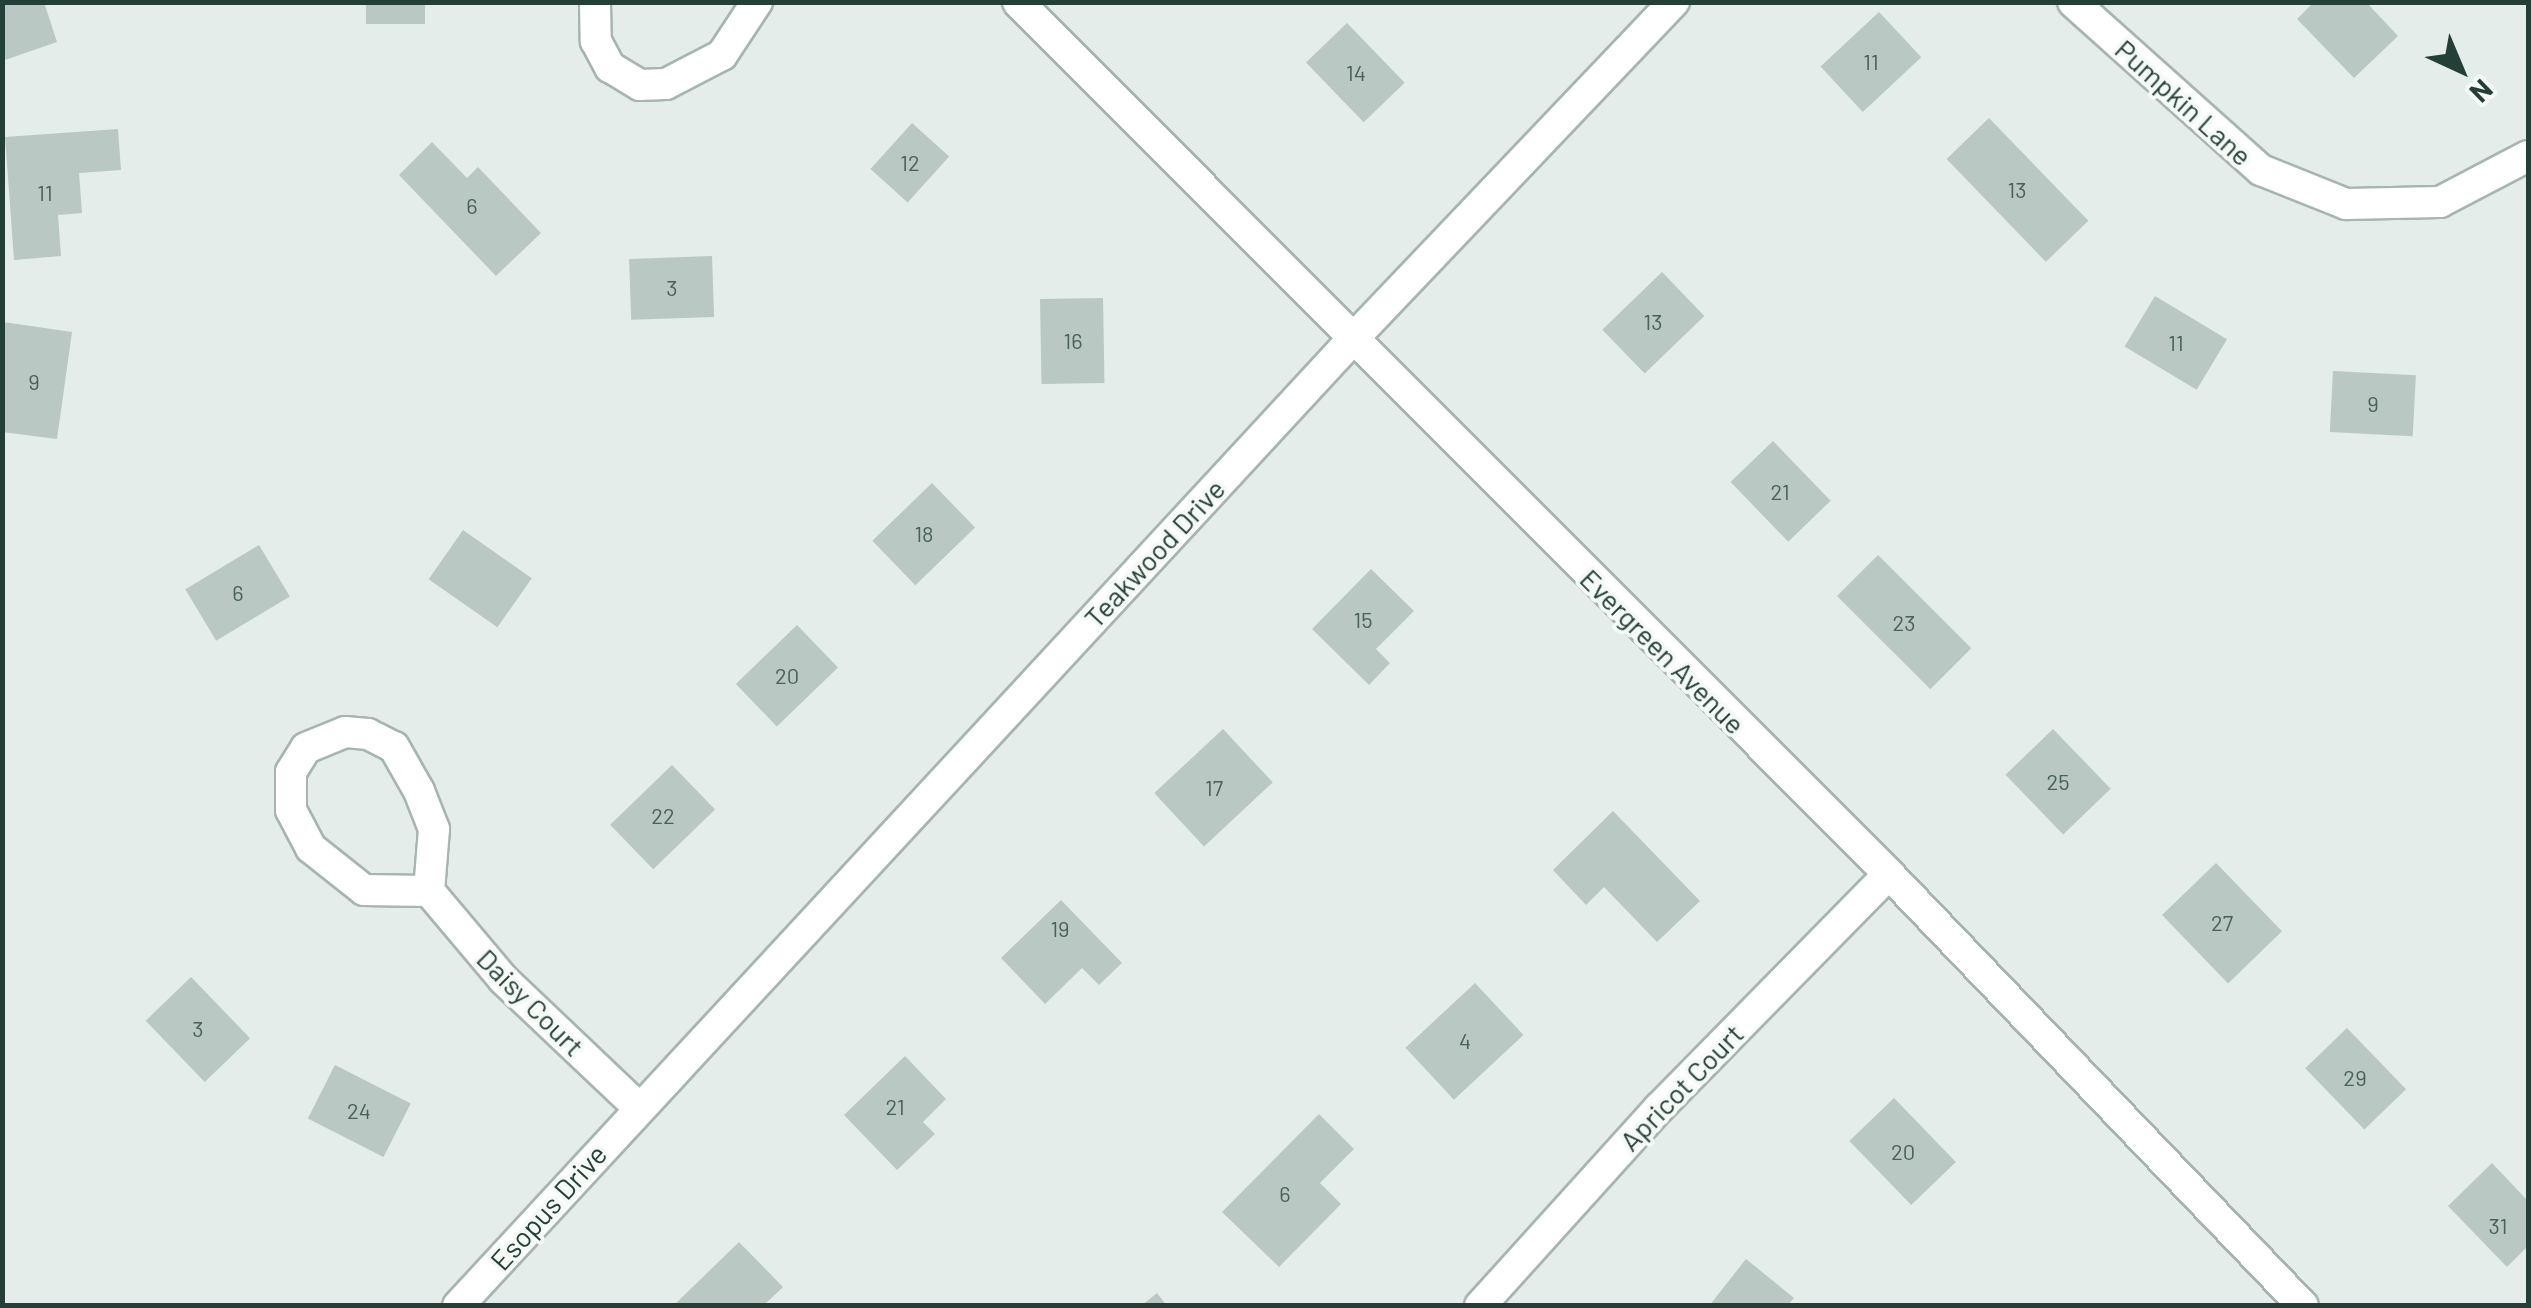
<!DOCTYPE html>
<html>
<head>
<meta charset="utf-8">
<style>
  body { margin:0 }
  #map { position:relative; width:2531px; height:1308px; overflow:hidden; background:#e4ede9; font-family:Barlow,sans-serif }
  div>[style] { position:absolute }
  .building>* { inset:0; background:#b9c8c2; transform-origin:0 0 }
  .roads { filter:drop-shadow(2px 0 #a7b5b0) drop-shadow(-2px 0 #a7b5b0) drop-shadow(0 2px #a7b5b0) drop-shadow(0 -2px #a7b5b0) }
  .minor>* { height:30px; margin:-15px; padding:0 15px; transform-origin:15px; border-radius:15px; background:#fff }
  span { translate:-50% -50%; white-space:nowrap; text-align:center; line-height:1.15; -webkit-text-stroke:8px #f5faf7; paint-order:stroke }
  .number-label { font-size:22px; color:#49615a }
  .number-label span { -webkit-text-stroke-width:0 }
  .street-label { font-size:28px; color:#243f37 }
  .frame { position:absolute; inset:0; border:5px solid #243f37; pointer-events:none }
  .north { position:absolute; left:2411px; top:20px; width:100px; height:100px; -webkit-text-stroke:8px #f5faf7; paint-order:stroke; rotate:136deg; font-size:28px; font-weight:700; line-height:40px; text-align:center; color:#243f37 }
  .north::after { content:''; display:block; margin:auto; width:35px; height:45px; background:#243f37; clip-path:polygon(50% 0,100% 100%,50% 72%,0 100%) }
</style>
</head>
<body>
<div id="map">
  <div class="building">
    <div style="clip-path:polygon(2px 2px,44px 2px,57px 42px,2px 61px)"></div>
    <div style="left:366px;top:2px;width:59px;height:22px"></div>
    <div style="clip-path:polygon(2314px 2px,2366px 2px,2398px 36px,2354px 78px,2297px 19px)"></div>
    <div style="left:1879px;top:12px;width:62px;height:80px;rotate:47deg"></div>
    <div style="left:1347px;top:23px;width:83px;height:57px;rotate:46deg"></div>
    <div style="left:1989px;top:118px;width:143px;height:59px;rotate:46deg"></div>
    <div style="left:912px;top:123px;width:50px;height:62px;rotate:42deg"></div>
    <div style="clip-path:polygon(118px 129px,121px 170px,79px 173px,82px 213px,58px 215px,61px 256px,14px 260px,5px 137px)"></div>
    <div style="clip-path:polygon(432px 142px,467px 178px,478px 167px,541px 233px,496px 276px,399px 175px)"></div>
    <div style="left:712px;top:256px;width:61px;height:83px;rotate:88deg"></div>
    <div style="left:1662px;top:272px;width:61px;height:83px;rotate:46deg"></div>
    <div style="left:2155px;top:296px;width:84px;height:59px;rotate:31deg"></div>
    <div style="left:1103px;top:298px;width:85px;height:63px;rotate:89deg"></div>
    <div style="clip-path:polygon(3px 322px,72px 332px,57px 439px,2px 432px)"></div>
    <div style="left:2333px;top:371px;width:83px;height:61px;rotate:3deg"></div>
    <div style="left:1773px;top:441px;width:83px;height:59px;rotate:46deg"></div>
    <div style="left:932px;top:483px;width:62px;height:83px;rotate:46deg"></div>
    <div style="left:463px;top:530px;width:84px;height:60px;rotate:35deg"></div>
    <div style="left:259px;top:545px;width:60px;height:86px;rotate:59deg"></div>
    <div style="left:1878px;top:555px;width:132px;height:58px;rotate:45deg"></div>
    <div style="clip-path:polygon(1371px 569px,1414px 611px,1376px 649px,1390px 663px,1369px 685px,1312px 629px)"></div>
    <div style="left:797px;top:625px;width:59px;height:85px;rotate:46deg"></div>
    <div style="left:1223px;top:729px;width:73px;height:94px;rotate:47deg"></div>
    <div style="left:2053px;top:729px;width:83px;height:66px;rotate:46deg"></div>
    <div style="left:672px;top:765px;width:62px;height:86px;rotate:46deg"></div>
    <div style="clip-path:polygon(1613px 811px,1700px 901px,1657px 942px,1604px 887px,1586px 905px,1553px 870px)"></div>
    <div style="left:2216px;top:863px;width:95px;height:75px;rotate:46deg"></div>
    <div style="clip-path:polygon(1061px 900px,1122px 963px,1099px 985px,1082px 968px,1045px 1004px,1001px 958px)"></div>
    <div style="left:191px;top:977px;width:85px;height:63px;rotate:46deg"></div>
    <div style="left:1475px;top:983px;width:71px;height:95px;rotate:47deg"></div>
    <div style="left:2347px;top:1028px;width:85px;height:58px;rotate:46deg"></div>
    <div style="clip-path:polygon(905px 1056px,946px 1099px,923px 1122px,935px 1134px,897px 1170px,844px 1115px)"></div>
    <div style="left:335px;top:1065px;width:85px;height:60px;rotate:27deg"></div>
    <div style="left:1894px;top:1098px;width:89px;height:62px;rotate:46deg"></div>
    <div style="clip-path:polygon(1319px 1114px,1354px 1149px,1320px 1183px,1341px 1204px,1279px 1267px,1222px 1212px)"></div>
    <div style="clip-path:polygon(2492px 1163px,2528px 1201px,2528px 1246px,2507px 1267px,2448px 1206px)"></div>
    <div style="clip-path:polygon(739px 1242px,783px 1287px,763px 1306px,673px 1306px)"></div>
    <div style="clip-path:polygon(1746px 1259px,1794px 1298px,1787px 1306px,1709px 1306px)"></div>
    <div style="clip-path:polygon(1157px 1293px,1167px 1306px,1141px 1306px)"></div>
  </div>
  <div class="roads">
    <div class="minor">
      <div style="left:595px;top:2px;width:39px;rotate:89deg"></div>
      <div style="left:596px;top:41px;width:30px;rotate:62deg"></div>
      <div style="left:610px;top:67px;width:35px;rotate:31deg"></div>
      <div style="left:640px;top:85px;width:26px;rotate:-2deg"></div>
      <div style="left:666px;top:84px;width:63px;rotate:-27.4deg"></div>
      <div style="left:722px;top:55px;width:64px;rotate:-56.6deg"></div>
      <div style="left:1018px;top:2px;width:1232px;rotate:45.03deg"></div>
      <div style="left:1889px;top:874px;width:598px;rotate:46.22deg"></div>
      <div style="left:2073px;top:2px;width:252px;rotate:41.8deg"></div>
      <div style="left:2261px;top:170px;width:92px;rotate:21.8deg"></div>
      <div style="left:2346px;top:204px;width:94px;rotate:-1.2deg"></div>
      <div style="left:2440px;top:202px;width:99px;rotate:-27.6deg"></div>
      <div style="left:345px;top:732px;width:23px;rotate:5deg"></div>
      <div style="left:368px;top:734px;width:29px;rotate:27deg"></div>
      <div style="left:394px;top:747px;width:51px;rotate:60.4deg"></div>
      <div style="left:419px;top:791px;width:41px;rotate:68.5deg"></div>
      <div style="left:434px;top:829px;width:62px;rotate:94.6deg"></div>
      <div style="left:429px;top:891px;width:65px;rotate:-179.1deg"></div>
      <div style="left:364px;top:890px;width:68px;rotate:-141.6deg"></div>
      <div style="left:311px;top:848px;width:43px;rotate:-117.8deg"></div>
      <div style="left:291px;top:810px;width:38px;rotate:-90deg"></div>
      <div style="left:291px;top:772px;width:28px;rotate:-58deg"></div>
      <div style="left:306px;top:748px;width:42px;rotate:-22.3deg"></div>
      <div style="left:429px;top:891px;width:115px;rotate:49.9deg"></div>
      <div style="left:503px;top:979px;width:187px;rotate:43.5deg"></div>
      <div style="left:458px;top:1306px;width:1313px;rotate:-47.22deg"></div>
      <div style="left:1350px;top:342px;width:470px;rotate:-46.4deg"></div>
      <div style="left:1480px;top:1306px;width:267px;rotate:-47.9deg"></div>
      <div style="left:1659px;top:1108px;width:328px;rotate:-45.5deg"></div>
    </div>
  </div>
  <div class="number-label">
    <span style="left:1871px;top:62px">11</span>
    <span style="left:1356px;top:73px">14</span>
    <span style="left:910px;top:163px">12</span>
    <span style="left:2017px;top:190px">13</span>
    <span style="left:45px;top:193px">11</span>
    <span style="left:472px;top:206px">6</span>
    <span style="left:672px;top:288px">3</span>
    <span style="left:1653px;top:322px">13</span>
    <span style="left:1073px;top:341px">16</span>
    <span style="left:2176px;top:343px">11</span>
    <span style="left:34px;top:382px">9</span>
    <span style="left:2373px;top:404px">9</span>
    <span style="left:1780px;top:492px">21</span>
    <span style="left:924px;top:534px">18</span>
    <span style="left:238px;top:593px">6</span>
    <span style="left:1363px;top:620px">15</span>
    <span style="left:1904px;top:623px">23</span>
    <span style="left:787px;top:676px">20</span>
    <span style="left:2058px;top:782px">25</span>
    <span style="left:1214px;top:788px">17</span>
    <span style="left:663px;top:816px">22</span>
    <span style="left:2222px;top:923px">27</span>
    <span style="left:1060px;top:929px">19</span>
    <span style="left:198px;top:1029px">3</span>
    <span style="left:1465px;top:1041px">4</span>
    <span style="left:2355px;top:1078px">29</span>
    <span style="left:895px;top:1107px">21</span>
    <span style="left:359px;top:1111px">24</span>
    <span style="left:1903px;top:1152px">20</span>
    <span style="left:1285px;top:1194px">6</span>
    <span style="left:2498px;top:1226px">31</span>
  </div>
  <div class="street-label">
    <span style="left:2184px;top:102px;rotate:42deg">Pumpkin Lane</span>
    <span style="left:1154px;top:553px;rotate:-47deg">Teakwood Drive</span>
    <span style="left:1663px;top:651px;rotate:45deg">Evergreen Avenue</span>
    <span style="left:531px;top:1002px;rotate:45deg">Daisy Court</span>
    <span style="left:1681px;top:1087px;rotate:-46deg">Apricot Court</span>
    <span style="left:548px;top:1207px;rotate:-48deg">Esopus Drive</span>
  </div>
  <div class="frame"></div>
  <div class="north">N</div>
</div>
</body>
</html>
